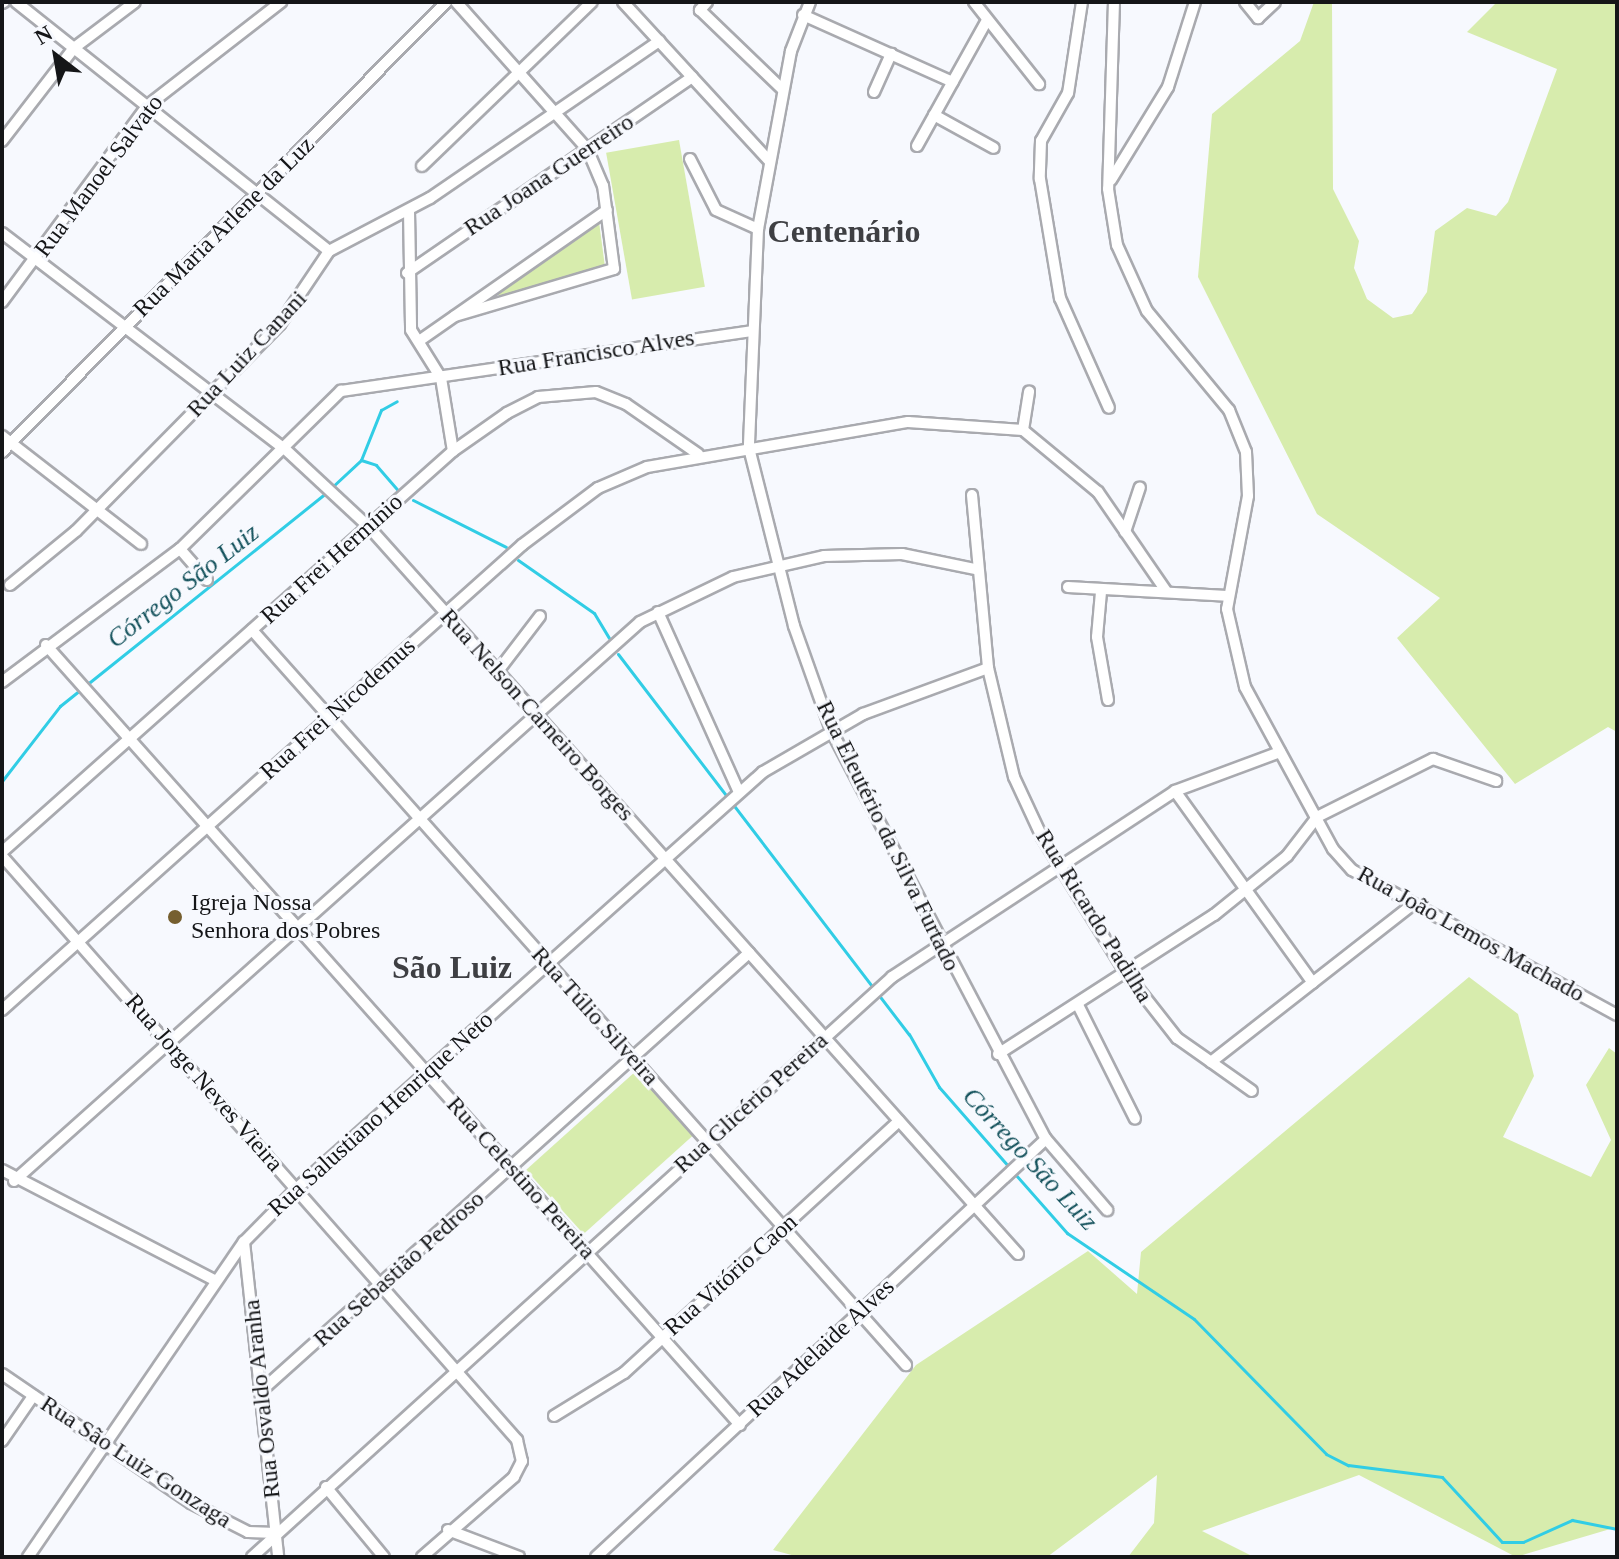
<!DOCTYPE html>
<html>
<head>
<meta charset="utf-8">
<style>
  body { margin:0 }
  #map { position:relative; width:1619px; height:1559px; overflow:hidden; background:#f7f9fe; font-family:Georgia,serif }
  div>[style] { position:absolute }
  .green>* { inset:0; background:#d7ecad; transform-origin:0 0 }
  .stream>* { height:3px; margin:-1.5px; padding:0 1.5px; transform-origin:1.5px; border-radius:1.5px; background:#31cde5 }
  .roads { filter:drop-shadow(2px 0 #a9aaaf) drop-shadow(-2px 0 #a9aaaf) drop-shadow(0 2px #a9aaaf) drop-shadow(0 -2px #a9aaaf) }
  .minor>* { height:10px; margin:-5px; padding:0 5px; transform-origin:5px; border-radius:5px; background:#fff }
  .dots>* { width:22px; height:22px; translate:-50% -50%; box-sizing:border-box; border:4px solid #f7f9fe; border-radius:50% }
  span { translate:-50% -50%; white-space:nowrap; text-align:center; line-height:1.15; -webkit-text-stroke:6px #f7f9fe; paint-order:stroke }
  .street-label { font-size:24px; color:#151618 }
  .poi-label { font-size:24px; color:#151618 }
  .left { translate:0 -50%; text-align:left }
  .water-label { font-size:26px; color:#13515b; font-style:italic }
  .district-label { font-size:32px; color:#3e3f43; font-weight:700 }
  .frame { position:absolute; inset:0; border:4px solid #151618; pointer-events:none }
  .north { position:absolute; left:16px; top:16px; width:80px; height:80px; -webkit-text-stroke:6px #f7f9fe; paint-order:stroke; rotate:329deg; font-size:22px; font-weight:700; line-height:32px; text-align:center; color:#151618 }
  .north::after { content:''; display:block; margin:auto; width:28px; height:36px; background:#151618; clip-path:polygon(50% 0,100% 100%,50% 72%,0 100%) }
</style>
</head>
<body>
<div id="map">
  <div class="green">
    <div style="clip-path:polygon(1314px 2px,1332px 2px,1333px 189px,1359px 241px,1354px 268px,1367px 299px,1393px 318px,1412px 314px,1427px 292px,1435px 231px,1467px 208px,1496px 216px,1508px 202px,1557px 69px,1467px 32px,1497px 2px,1617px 2px,1617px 732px,1608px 727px,1515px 784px,1397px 638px,1440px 598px,1317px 514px,1198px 277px,1212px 114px,1300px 41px)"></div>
    <div style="left:679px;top:140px;width:149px;height:74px;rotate:80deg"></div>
    <div style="clip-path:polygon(599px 222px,605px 267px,499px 297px,498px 292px)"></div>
    <div style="clip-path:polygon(1469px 977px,1518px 1014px,1534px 1076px,1503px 1137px,1591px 1177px,1611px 1140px,1586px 1085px,1609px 1048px,1617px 1054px,1617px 1527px,1516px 1557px,1359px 1475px,1202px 1531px,1254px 1557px,1128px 1557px,1154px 1523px,1157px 1475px,1047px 1557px,799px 1557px,773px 1550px,916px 1365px,1088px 1251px,1137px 1294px,1141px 1252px)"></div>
    <div style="left:636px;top:1071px;width:86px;height:148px;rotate:48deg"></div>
  </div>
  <div class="stream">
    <div style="left:361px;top:460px;width:16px;rotate:18deg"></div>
    <div style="left:376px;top:465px;width:32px;rotate:49deg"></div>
    <div style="left:331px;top:488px;width:41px;rotate:-43deg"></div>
    <div style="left:361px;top:460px;width:54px;rotate:-68.2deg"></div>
    <div style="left:381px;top:410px;width:18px;rotate:-29deg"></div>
    <div style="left:413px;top:500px;width:104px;rotate:26.8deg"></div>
    <div style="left:518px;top:560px;width:93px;rotate:34.9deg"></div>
    <div style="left:594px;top:613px;width:29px;rotate:59deg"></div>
    <div style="left:618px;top:654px;width:479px;rotate:52.6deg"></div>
    <div style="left:909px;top:1034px;width:61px;rotate:60.5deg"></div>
    <div style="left:939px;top:1087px;width:108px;rotate:48.8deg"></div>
    <div style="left:2px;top:781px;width:95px;rotate:-52.3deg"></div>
    <div style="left:60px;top:706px;width:341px;rotate:-38.7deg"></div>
    <div style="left:1015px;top:1174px;width:79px;rotate:48.6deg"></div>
    <div style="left:1067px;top:1233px;width:153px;rotate:34.1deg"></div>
    <div style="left:1194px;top:1319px;width:189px;rotate:45.6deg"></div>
    <div style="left:1326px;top:1454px;width:25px;rotate:27deg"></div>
    <div style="left:1348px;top:1465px;width:95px;rotate:7.3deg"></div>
    <div style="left:1442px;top:1477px;width:88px;rotate:47.3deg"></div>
    <div style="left:1502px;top:1542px;width:21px"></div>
    <div style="left:1523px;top:1542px;width:54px;rotate:-24.2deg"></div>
    <div style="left:1572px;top:1520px;width:46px;rotate:11.3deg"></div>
  </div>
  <div class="roads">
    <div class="minor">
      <div style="left:16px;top:2px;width:400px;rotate:38.5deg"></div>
      <div style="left:623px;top:2px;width:217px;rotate:47.4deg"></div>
      <div style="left:707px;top:2px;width:11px;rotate:131deg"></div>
      <div style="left:700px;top:10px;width:115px;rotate:43.9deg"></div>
      <div style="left:810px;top:2px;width:53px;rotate:111.2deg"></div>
      <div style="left:791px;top:51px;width:181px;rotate:100.5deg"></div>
      <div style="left:758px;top:229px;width:219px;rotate:92.4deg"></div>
      <div style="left:749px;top:448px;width:184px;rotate:75.8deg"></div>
      <div style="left:794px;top:626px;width:110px;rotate:70.4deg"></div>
      <div style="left:831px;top:730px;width:462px;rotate:62.3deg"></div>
      <div style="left:1046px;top:1139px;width:94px;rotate:49.3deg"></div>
      <div style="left:974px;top:2px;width:105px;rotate:51.6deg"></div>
      <div style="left:1082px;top:2px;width:92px;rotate:98.7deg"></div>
      <div style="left:1068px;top:93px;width:55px;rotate:119.4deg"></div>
      <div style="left:1041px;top:141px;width:38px;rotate:92deg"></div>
      <div style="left:1040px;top:179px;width:121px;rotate:80.5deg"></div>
      <div style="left:1060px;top:298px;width:120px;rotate:66deg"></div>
      <div style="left:1114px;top:2px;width:187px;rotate:91.8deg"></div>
      <div style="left:1108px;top:189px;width:57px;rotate:80.9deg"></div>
      <div style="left:1117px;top:245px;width:72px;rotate:65.6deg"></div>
      <div style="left:1147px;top:311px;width:129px;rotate:50.4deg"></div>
      <div style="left:1229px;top:410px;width:45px;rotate:68deg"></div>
      <div style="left:1246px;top:452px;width:44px;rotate:87.4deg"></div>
      <div style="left:1248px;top:496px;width:115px;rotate:100.5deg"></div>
      <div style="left:1227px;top:609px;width:80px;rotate:77deg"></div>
      <div style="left:1245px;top:687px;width:184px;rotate:61.5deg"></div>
      <div style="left:1333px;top:849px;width:28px;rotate:48deg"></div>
      <div style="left:1352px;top:870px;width:302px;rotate:28.7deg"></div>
      <div style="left:1245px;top:2px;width:21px;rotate:51deg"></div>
      <div style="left:1258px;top:18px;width:23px;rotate:-43deg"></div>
      <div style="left:2px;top:3px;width:2px;rotate:-27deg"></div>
      <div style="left:803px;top:15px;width:164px;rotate:24.1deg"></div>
      <div style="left:874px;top:92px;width:42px;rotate:-65.9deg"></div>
      <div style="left:934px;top:115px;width:68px;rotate:28.8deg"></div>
      <div style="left:2px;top:141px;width:118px;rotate:-52.3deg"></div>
      <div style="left:74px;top:48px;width:76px;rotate:-37deg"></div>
      <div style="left:917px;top:146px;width:144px;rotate:-60.9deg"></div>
      <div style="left:690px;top:159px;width:57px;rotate:63deg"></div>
      <div style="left:716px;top:210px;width:46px;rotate:24.3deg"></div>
      <div style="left:422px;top:166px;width:236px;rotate:-44deg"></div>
      <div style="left:1111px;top:180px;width:109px;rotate:-58.5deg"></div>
      <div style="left:1168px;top:87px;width:89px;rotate:-72.4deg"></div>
      <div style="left:409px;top:211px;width:119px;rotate:89deg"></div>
      <div style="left:411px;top:330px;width:57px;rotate:58deg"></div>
      <div style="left:441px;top:378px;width:74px;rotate:80.7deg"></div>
      <div style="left:2px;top:233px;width:356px;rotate:37.4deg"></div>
      <div style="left:285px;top:449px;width:113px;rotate:42.9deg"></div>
      <div style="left:368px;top:526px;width:976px;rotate:48.24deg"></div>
      <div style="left:407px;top:273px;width:346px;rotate:-34.5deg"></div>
      <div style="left:2px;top:302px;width:244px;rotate:-53.5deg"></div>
      <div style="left:147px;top:106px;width:170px;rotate:-37.8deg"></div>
      <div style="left:455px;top:316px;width:166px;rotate:-16.5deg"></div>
      <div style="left:614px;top:269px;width:84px;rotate:-97.5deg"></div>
      <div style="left:603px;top:186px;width:39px;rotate:-113deg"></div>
      <div style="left:588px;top:150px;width:198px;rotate:-131.7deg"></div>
      <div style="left:419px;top:341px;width:229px;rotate:-34.9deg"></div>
      <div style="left:1023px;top:430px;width:39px;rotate:-81deg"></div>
      <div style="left:2px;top:436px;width:176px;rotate:37.8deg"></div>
      <div style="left:2px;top:452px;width:632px;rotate:-45.38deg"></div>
      <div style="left:972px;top:495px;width:174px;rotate:84.7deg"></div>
      <div style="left:988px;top:668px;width:112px;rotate:76.6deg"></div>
      <div style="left:1014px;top:777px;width:66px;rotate:65deg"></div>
      <div style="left:1042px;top:837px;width:160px;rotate:58.3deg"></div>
      <div style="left:1126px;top:973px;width:83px;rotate:51.9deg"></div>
      <div style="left:1177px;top:1038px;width:42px;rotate:35.2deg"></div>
      <div style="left:1211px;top:1062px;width:256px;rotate:-38deg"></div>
      <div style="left:1125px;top:532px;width:47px;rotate:-71.6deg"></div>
      <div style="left:180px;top:549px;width:41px;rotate:48.9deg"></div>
      <div style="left:10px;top:585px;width:85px;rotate:-39.3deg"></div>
      <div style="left:76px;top:531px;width:291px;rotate:-45.4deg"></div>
      <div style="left:280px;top:324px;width:88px;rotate:-56.1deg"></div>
      <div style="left:329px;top:251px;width:114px;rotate:-27.7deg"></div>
      <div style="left:430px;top:198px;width:278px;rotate:-34.4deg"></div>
      <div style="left:1068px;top:587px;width:159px;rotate:3.2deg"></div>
      <div style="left:1101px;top:592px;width:45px;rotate:95.1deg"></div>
      <div style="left:1097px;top:637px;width:64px;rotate:80.1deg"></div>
      <div style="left:658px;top:612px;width:197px;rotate:65.8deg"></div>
      <div style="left:252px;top:630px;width:984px;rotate:48.34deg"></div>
      <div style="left:46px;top:645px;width:1044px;rotate:48.34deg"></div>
      <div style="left:498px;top:671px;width:69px;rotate:-52.6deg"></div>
      <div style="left:2px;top:682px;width:222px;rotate:-36.8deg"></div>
      <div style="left:180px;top:549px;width:226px;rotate:-44.5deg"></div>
      <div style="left:341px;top:391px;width:415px;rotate:-8.3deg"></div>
      <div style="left:1175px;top:791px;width:236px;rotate:54.3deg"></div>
      <div style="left:2px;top:852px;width:603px;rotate:-41.64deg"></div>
      <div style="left:453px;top:451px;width:66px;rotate:-35.1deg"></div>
      <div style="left:507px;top:413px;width:35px;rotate:-27deg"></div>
      <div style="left:538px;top:397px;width:58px;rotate:-4.9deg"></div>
      <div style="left:596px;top:392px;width:32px;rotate:22deg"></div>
      <div style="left:626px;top:404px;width:88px;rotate:34.8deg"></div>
      <div style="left:2px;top:856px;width:779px;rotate:48.59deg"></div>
      <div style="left:517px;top:1440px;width:22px;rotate:77deg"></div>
      <div style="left:522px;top:1461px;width:18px;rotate:117deg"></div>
      <div style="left:514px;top:1477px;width:122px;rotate:139deg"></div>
      <div style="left:1078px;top:1005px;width:127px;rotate:63.4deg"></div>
      <div style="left:2px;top:1010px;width:698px;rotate:-41.8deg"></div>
      <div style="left:522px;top:545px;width:95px;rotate:-36.9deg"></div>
      <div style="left:598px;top:488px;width:53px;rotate:-23.2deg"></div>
      <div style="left:647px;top:467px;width:265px;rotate:-9.8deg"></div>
      <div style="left:908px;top:422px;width:115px;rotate:4deg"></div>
      <div style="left:1023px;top:430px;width:97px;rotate:39.6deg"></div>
      <div style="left:1098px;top:492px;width:120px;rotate:55.5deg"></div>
      <div style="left:998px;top:1054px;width:257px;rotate:-32.8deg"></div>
      <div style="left:1214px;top:915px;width:94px;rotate:-38.9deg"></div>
      <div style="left:1287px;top:856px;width:49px;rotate:-52.4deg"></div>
      <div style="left:1317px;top:817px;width:130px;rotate:-26.6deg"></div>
      <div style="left:1433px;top:759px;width:67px;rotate:19.2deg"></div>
      <div style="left:1211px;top:1062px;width:50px;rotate:35.3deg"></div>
      <div style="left:2px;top:1170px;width:241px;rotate:27.4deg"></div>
      <div style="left:14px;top:1181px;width:839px;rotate:-41.76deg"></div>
      <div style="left:640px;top:622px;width:103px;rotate:-25.8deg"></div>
      <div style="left:733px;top:577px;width:93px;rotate:-13deg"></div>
      <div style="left:824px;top:556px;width:78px;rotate:-1.5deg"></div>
      <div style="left:902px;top:554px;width:75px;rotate:11.6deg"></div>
      <div style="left:244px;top:1242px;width:317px;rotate:83.8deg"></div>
      <div style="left:2px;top:1374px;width:229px;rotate:34.3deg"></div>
      <div style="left:191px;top:1503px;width:64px;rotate:27deg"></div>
      <div style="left:248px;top:1532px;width:28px;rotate:2deg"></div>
      <div style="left:261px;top:1391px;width:656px;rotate:-41.91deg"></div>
      <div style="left:554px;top:1416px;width:82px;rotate:-31.6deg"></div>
      <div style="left:624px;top:1373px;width:373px;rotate:-42.5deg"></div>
      <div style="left:2px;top:1441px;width:55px;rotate:-55.4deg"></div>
      <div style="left:326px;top:1487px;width:91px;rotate:50.4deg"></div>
      <div style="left:448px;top:1530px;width:76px;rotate:20.8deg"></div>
      <div style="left:28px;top:1557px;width:382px;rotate:-55.6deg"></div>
      <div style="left:244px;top:1242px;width:74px;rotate:-45.5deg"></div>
      <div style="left:296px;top:1189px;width:626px;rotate:-41.76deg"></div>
      <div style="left:763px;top:772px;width:116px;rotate:-30.1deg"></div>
      <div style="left:863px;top:714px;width:133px;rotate:-20.2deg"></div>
      <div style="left:252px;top:1557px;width:864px;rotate:-42.18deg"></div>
      <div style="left:892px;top:977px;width:339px;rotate:-33.3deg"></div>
      <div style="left:1175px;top:791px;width:112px;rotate:-20.4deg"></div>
      <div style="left:596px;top:1557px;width:614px;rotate:-42.89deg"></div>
    </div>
  </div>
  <div class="dots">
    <div style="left:175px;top:917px;background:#765f2f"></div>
  </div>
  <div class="street-label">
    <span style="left:549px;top:175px;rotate:-34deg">Rua Joana Guerreiro</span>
    <span style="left:99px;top:176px;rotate:-53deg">Rua Manoel Salvato</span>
    <span style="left:224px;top:227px;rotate:-45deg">Rua Maria Arlene da Luz</span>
    <span style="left:596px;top:353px;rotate:-9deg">Rua Francisco Alves</span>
    <span style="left:247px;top:354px;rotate:-47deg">Rua Luiz Canani</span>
    <span style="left:332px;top:559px;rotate:-42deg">Rua Frei Hermínio</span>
    <span style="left:338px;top:709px;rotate:-42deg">Rua Frei Nicodemus</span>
    <span style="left:537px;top:715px;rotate:48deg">Rua Nelson Carneiro Borges</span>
    <span style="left:888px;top:836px;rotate:64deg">Rua Eleutério da Silva Furtado</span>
    <span style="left:1094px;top:916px;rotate:58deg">Rua Ricardo Padilha</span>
    <span style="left:1471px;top:934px;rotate:29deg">Rua João Lemos Machado</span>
    <span style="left:595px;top:1016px;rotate:48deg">Rua Túlio Silveira</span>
    <span style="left:204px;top:1083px;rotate:49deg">Rua Jorge Neves Vieira</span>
    <span style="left:751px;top:1103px;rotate:-42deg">Rua Glicério Pereira</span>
    <span style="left:381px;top:1114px;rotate:-42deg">Rua Salustiano Henrique Neto</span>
    <span style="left:521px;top:1178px;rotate:48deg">Rua Celestino Pereira</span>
    <span style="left:399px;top:1269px;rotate:-42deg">Rua Sebastião Pedroso</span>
    <span style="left:731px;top:1275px;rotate:-42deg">Rua Vitório Caon</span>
    <span style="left:821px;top:1348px;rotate:-43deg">Rua Adelaide Alves</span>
    <span style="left:262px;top:1399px;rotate:-96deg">Rua Osvaldo Aranha</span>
    <span style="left:136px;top:1462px;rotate:33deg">Rua São Luiz Gonzaga</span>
  </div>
  <div class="poi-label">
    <span class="left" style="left:191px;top:917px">Igreja Nossa<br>Senhora dos Pobres</span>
  </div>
  <div class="water-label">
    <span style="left:183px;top:586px;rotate:-38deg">Córrego São Luiz</span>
    <span style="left:1030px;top:1159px;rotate:47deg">Córrego São Luiz</span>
  </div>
  <div class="district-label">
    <span style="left:844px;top:231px">Centenário</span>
    <span style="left:452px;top:967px">São Luiz</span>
  </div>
  <div class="frame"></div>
  <div class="north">N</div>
</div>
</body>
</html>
